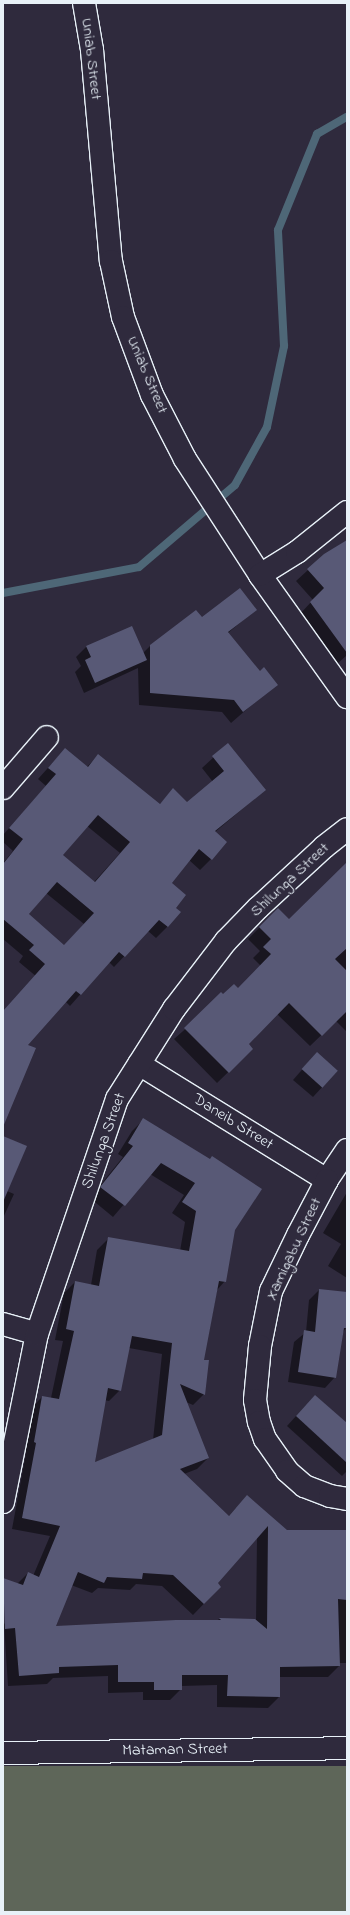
<!DOCTYPE html>
<html>
<head>
<meta charset="utf-8">
<style>
  body { margin:0 }
  #map { position:relative; width:350px; height:1915px; overflow:hidden; background:#2f2a3d; font-family:"Indie Flower",sans-serif }
  div>[style] { position:absolute }
  .green>* { inset:0; background:#5e6659; transform-origin:0 0 }
  .shadow>* { inset:0; background:#0007 }
  .stream>* { height:8px; margin:-4px; padding:0 4px; transform-origin:4px; border-radius:4px; background:#4e6777 }
  .building>* { inset:0; background:#585976; transform-origin:0 0 }
  .roads { filter:drop-shadow(1px 0 #e8f1f8) drop-shadow(-1px 0 #e8f1f8) drop-shadow(0 1px #e8f1f8) drop-shadow(0 -1px #e8f1f8) }
  .street>* { height:22px; margin:-11px; padding:0 11px; transform-origin:11px; border-radius:11px; background:#2f2a3d }
  span { translate:-50% -50%; white-space:nowrap; text-align:center; line-height:1.15; -webkit-text-stroke:3.5px #2f2a3d; paint-order:stroke }
  .street-label { font-size:16px; color:#e8f1f8 }
  .frame { position:absolute; inset:0; border:4px solid #e8f1f8; pointer-events:none }
</style>
</head>
<body>
<div id="map">
  <div class="green">
    <div style="left:347px;top:1766px;width:146px;height:344px;rotate:90deg"></div>
  </div>
  <div class="shadow">
    <div style="clip-path:polygon(347px 542px,347px 658px,346px 656px,336px 665px,299px 615px,313px 600px,296px 581px,308px 570px)"></div>
    <div style="clip-path:polygon(255px 610px,228px 633px,260px 673px,276px 684px,231px 723px,222px 712px,139px 705px,138px 668px,84px 693px,75px 672px,81px 666px,76px 657px,87px 646px,143px 653px,150px 646px,201px 618px)"></div>
    <div style="clip-path:polygon(evenodd,228px 744px,265px 790px,215px 832px,211px 859px,200px 870px,189px 860px,171px 884px,174px 908px,179px 912px,167px 927px,156px 938px,148px 931px,114px 967px,109px 962px,70px 1006px,65px 1001px,26px 1045px,3px 1125px,3px 1042px,56px 993px,19px 962px,23px 956px,3px 939px,3px 863px,13px 851px,3px 842px,3px 835px,46px 786px,38px 779px,65px 749px,87px 767px,98px 755px,159px 805px,173px 790px,187px 803px,213px 782px,202px 768px,228px 744px,87px 826px,120px 853px,94px 882px,62px 855px,87px 826px,228px 744px,46px 893px,84px 924px,64px 946px,28px 915px,46px 893px)"></div>
    <div style="clip-path:polygon(347px 864px,347px 1032px,336px 1021px,310px 1046px,277px 1014px,247px 1044px,252px 1049px,217px 1083px,174px 1039px,223px 996px,238px 989px,261px 966px,253px 958px,260px 951px,248px 939px,278px 909px,289px 920px)"></div>
    <div style="clip-path:polygon(307px 1064px,337px 1071px,313px 1097px,293px 1080px)"></div>
    <div style="clip-path:polygon(evenodd,143px 1120px,234px 1230px,225px 1281px,217px 1290px,203px 1361px,207px 1361px,204px 1394px,193px 1405px,186px 1402px,208px 1458px,197px 1469px,184px 1474px,228px 1517px,236px 1508px,286px 1531px,347px 1531px,347px 1663px,339px 1663px,339px 1666px,328px 1677px,279px 1677px,279px 1697px,268px 1708px,217px 1707px,217px 1685px,181px 1686px,181px 1689px,170px 1700px,143px 1700px,143px 1692px,108px 1693px,108px 1676px,53px 1678px,47px 1684px,8px 1686px,4px 1624px,15px 1613px,17px 1584px,28px 1573px,33px 1576px,50px 1536px,12px 1529px,26px 1453px,24px 1453px,31px 1408px,42px 1397px,51px 1398px,63px 1341px,55px 1340px,64px 1293px,75px 1282px,91px 1285px,97px 1250px,108px 1239px,180px 1251px,185px 1222px,172px 1213px,184px 1195px,150px 1174px,113px 1217px,90px 1198px,123px 1157px,118px 1154px,132px 1131px,143px 1120px,129px 1348px,162px 1354px,153px 1440px,93px 1463px,104px 1400px,109px 1401px,120px 1390px,129px 1348px,143px 1120px,257px 1537px,256px 1621px,255px 1620px,219px 1619px,217px 1621px,54px 1627px,71px 1585px,92px 1593px,98px 1588px,130px 1590px,136px 1584px,162px 1586px,193px 1615px,220px 1587px,216px 1583px,257px 1537px)"></div>
    <div style="clip-path:polygon(3px 1137px,7px 1191px,14px 1194px,3px 1218px)"></div>
    <div style="clip-path:polygon(347px 1192px,347px 1278px,328px 1266px,341px 1244px,323px 1233px)"></div>
    <div style="clip-path:polygon(319px 1290px,347px 1293px,346px 1328px,343px 1332px,335px 1377px,325px 1388px,288px 1382px,294px 1342px,306px 1332px,309px 1300px)"></div>
    <div style="clip-path:polygon(306px 1405px,347px 1425px,347px 1471px,342px 1476px,287px 1426px)"></div>
  </div>
  <div class="stream">
    <div style="left:3px;top:593px;width:138px;rotate:-10.8deg"></div>
    <div style="left:139px;top:567px;width:126px;rotate:-40.5deg"></div>
    <div style="left:235px;top:485px;width:66px;rotate:-61.1deg"></div>
    <div style="left:267px;top:427px;width:83px;rotate:-78.1deg"></div>
    <div style="left:284px;top:346px;width:116px;rotate:-93deg"></div>
    <div style="left:278px;top:230px;width:104px;rotate:-67.9deg"></div>
    <div style="left:317px;top:134px;width:34px;rotate:-30deg"></div>
  </div>
  <div class="building">
    <div style="clip-path:polygon(347px 540px,347px 653px,310px 602px,324px 588px,307px 569px,324px 554px)"></div>
    <div style="clip-path:polygon(240px 588px,257px 610px,228px 632px,260px 671px,264px 667px,278px 685px,243px 712px,234px 700px,150px 693px,150px 645px,196px 610px,202px 617px)"></div>
    <div style="clip-path:polygon(132px 626px,147px 660px,95px 683px,85px 660px,91px 657px,86px 646px)"></div>
    <div style="clip-path:polygon(evenodd,228px 743px,266px 790px,215px 831px,227px 842px,212px 860px,199px 849px,172px 883px,186px 895px,176px 908px,181px 912px,168px 927px,159px 920px,125px 957px,119px 952px,81px 995px,76px 991px,28px 1045px,36px 1048px,3px 1127px,3px 1011px,45px 964px,29px 950px,34px 945px,3px 919px,3px 864px,23px 839px,9px 828px,56px 774px,48px 768px,65px 748px,88px 767px,98px 754px,160px 804px,173px 788px,187px 802px,224px 771px,212px 756px,228px 743px,98px 815px,130px 842px,95px 882px,63px 855px,98px 815px,228px 743px,57px 882px,94px 913px,64px 945px,29px 914px,57px 882px)"></div>
    <div style="clip-path:polygon(347px 862px,347px 948px,335px 959px,347px 971px,347px 1011px,322px 1036px,289px 1003px,249px 1044px,253px 1049px,229px 1073px,184px 1028px,221px 992px,223px 994px,234px 984px,238px 988px,271px 954px,263px 947px,271px 939px,259px 927px,278px 908px,289px 919px)"></div>
    <div style="left:317px;top:1052px;width:28px;height:23px;rotate:42deg"></div>
    <div style="clip-path:polygon(evenodd,143px 1118px,210px 1159px,212px 1156px,262px 1189px,235px 1230px,226px 1282px,219px 1281px,204px 1360px,209px 1360px,205px 1395px,180px 1384px,209px 1458px,180px 1469px,229px 1516px,247px 1495px,287px 1530px,347px 1530px,347px 1600px,338px 1599px,340px 1666px,280px 1667px,280px 1697px,227px 1696px,228px 1675px,182px 1675px,182px 1690px,154px 1690px,154px 1682px,118px 1682px,118px 1665px,59px 1667px,59px 1673px,19px 1676px,15px 1628px,5px 1629px,3px 1578px,23px 1585px,28px 1572px,39px 1577px,60px 1526px,22px 1518px,36px 1443px,34px 1442px,42px 1396px,59px 1399px,74px 1331px,66px 1329px,75px 1281px,99px 1286px,108px 1237px,189px 1251px,196px 1211px,182px 1202px,195px 1183px,161px 1163px,125px 1206px,100px 1187px,133px 1146px,128px 1143px,143px 1118px,132px 1336px,172px 1343px,162px 1435px,95px 1462px,108px 1388px,121px 1391px,132px 1336px,143px 1118px,268px 1526px,267px 1629px,255px 1619px,219px 1618px,221px 1620px,176px 1620px,56px 1626px,78px 1572px,104px 1583px,107px 1577px,142px 1579px,143px 1573px,173px 1575px,204px 1604px,221px 1587px,218px 1583px,268px 1526px)"></div>
    <div style="clip-path:polygon(3px 1136px,27px 1146px,3px 1202px)"></div>
    <div style="clip-path:polygon(319px 1289px,347px 1292px,347px 1328px,344px 1328px,336px 1378px,298px 1372px,304px 1330px,315px 1332px)"></div>
    <div style="clip-path:polygon(315px 1395px,347px 1423px,347px 1463px,296px 1416px)"></div>
  </div>
  <div class="roads">
    <div class="street">
      <div style="left:84px;top:3px;width:48px;rotate:80.3deg"></div>
      <div style="left:92px;top:50px;width:212px;rotate:84.9deg"></div>
      <div style="left:111px;top:261px;width:57px;rotate:77.9deg"></div>
      <div style="left:123px;top:317px;width:83px;rotate:69.6deg"></div>
      <div style="left:152px;top:395px;width:72px;rotate:62.7deg"></div>
      <div style="left:185px;top:459px;width:138px;rotate:57.1deg"></div>
      <div style="left:260px;top:575px;width:150px;rotate:54.5deg"></div>
      <div style="left:260px;top:575px;width:44px;rotate:-31.9deg"></div>
      <div style="left:297px;top:552px;width:64px;rotate:-38.7deg"></div>
      <div style="left:3px;top:788px;width:67px;rotate:-49.2deg"></div>
      <div style="left:139px;top:1064px;width:221px;rotate:31.7deg"></div>
      <div style="left:347px;top:1150px;width:36px;rotate:124deg"></div>
      <div style="left:327px;top:1180px;width:62px;rotate:117.8deg"></div>
      <div style="left:298px;top:1235px;width:62px;rotate:115.7deg"></div>
      <div style="left:271px;top:1291px;width:56px;rotate:101.3deg"></div>
      <div style="left:260px;top:1346px;width:54px;rotate:95.3deg"></div>
      <div style="left:255px;top:1400px;width:22px;rotate:80deg"></div>
      <div style="left:259px;top:1422px;width:18px;rotate:71deg"></div>
      <div style="left:265px;top:1439px;width:39px;rotate:55deg"></div>
      <div style="left:287px;top:1471px;width:23px;rotate:41deg"></div>
      <div style="left:304px;top:1486px;width:28px;rotate:21deg"></div>
      <div style="left:330px;top:1496px;width:17px;rotate:10deg"></div>
      <div style="left:3px;top:1324px;width:35px;rotate:16deg"></div>
      <div style="left:3px;top:1502px;width:171px;rotate:-78.6deg"></div>
      <div style="left:37px;top:1334px;width:248px;rotate:-71.2deg"></div>
      <div style="left:117px;top:1099px;width:107px;rotate:-57.7deg"></div>
      <div style="left:174px;top:1009px;width:86px;rotate:-52.6deg"></div>
      <div style="left:226px;top:941px;width:46px;rotate:-45.9deg"></div>
      <div style="left:258px;top:908px;width:90px;rotate:-42.7deg"></div>
      <div style="left:324px;top:847px;width:29px;rotate:-38deg"></div>
      <div style="left:3px;top:1753px;width:344px;rotate:-0.8deg"></div>
    </div>
  </div>
  <div class="street-label">
    <span style="left:91px;top:59px;rotate:83deg">Uniab Street</span>
    <span style="left:147px;top:375px;rotate:67deg">Uniab Street</span>
    <span style="left:290px;top:880px;rotate:-43deg">Shilunga Street</span>
    <span style="left:233px;top:1122px;rotate:32deg">Daneib Street</span>
    <span style="left:104px;top:1141px;rotate:-70deg">Shilunga Street</span>
    <span style="left:294px;top:1249px;rotate:-65deg">Xamigabu Street</span>
    <span style="left:175px;top:1750px;rotate:-1deg">Mataman Street</span>
  </div>
  <div class="frame"></div>
</div>
</body>
</html>
